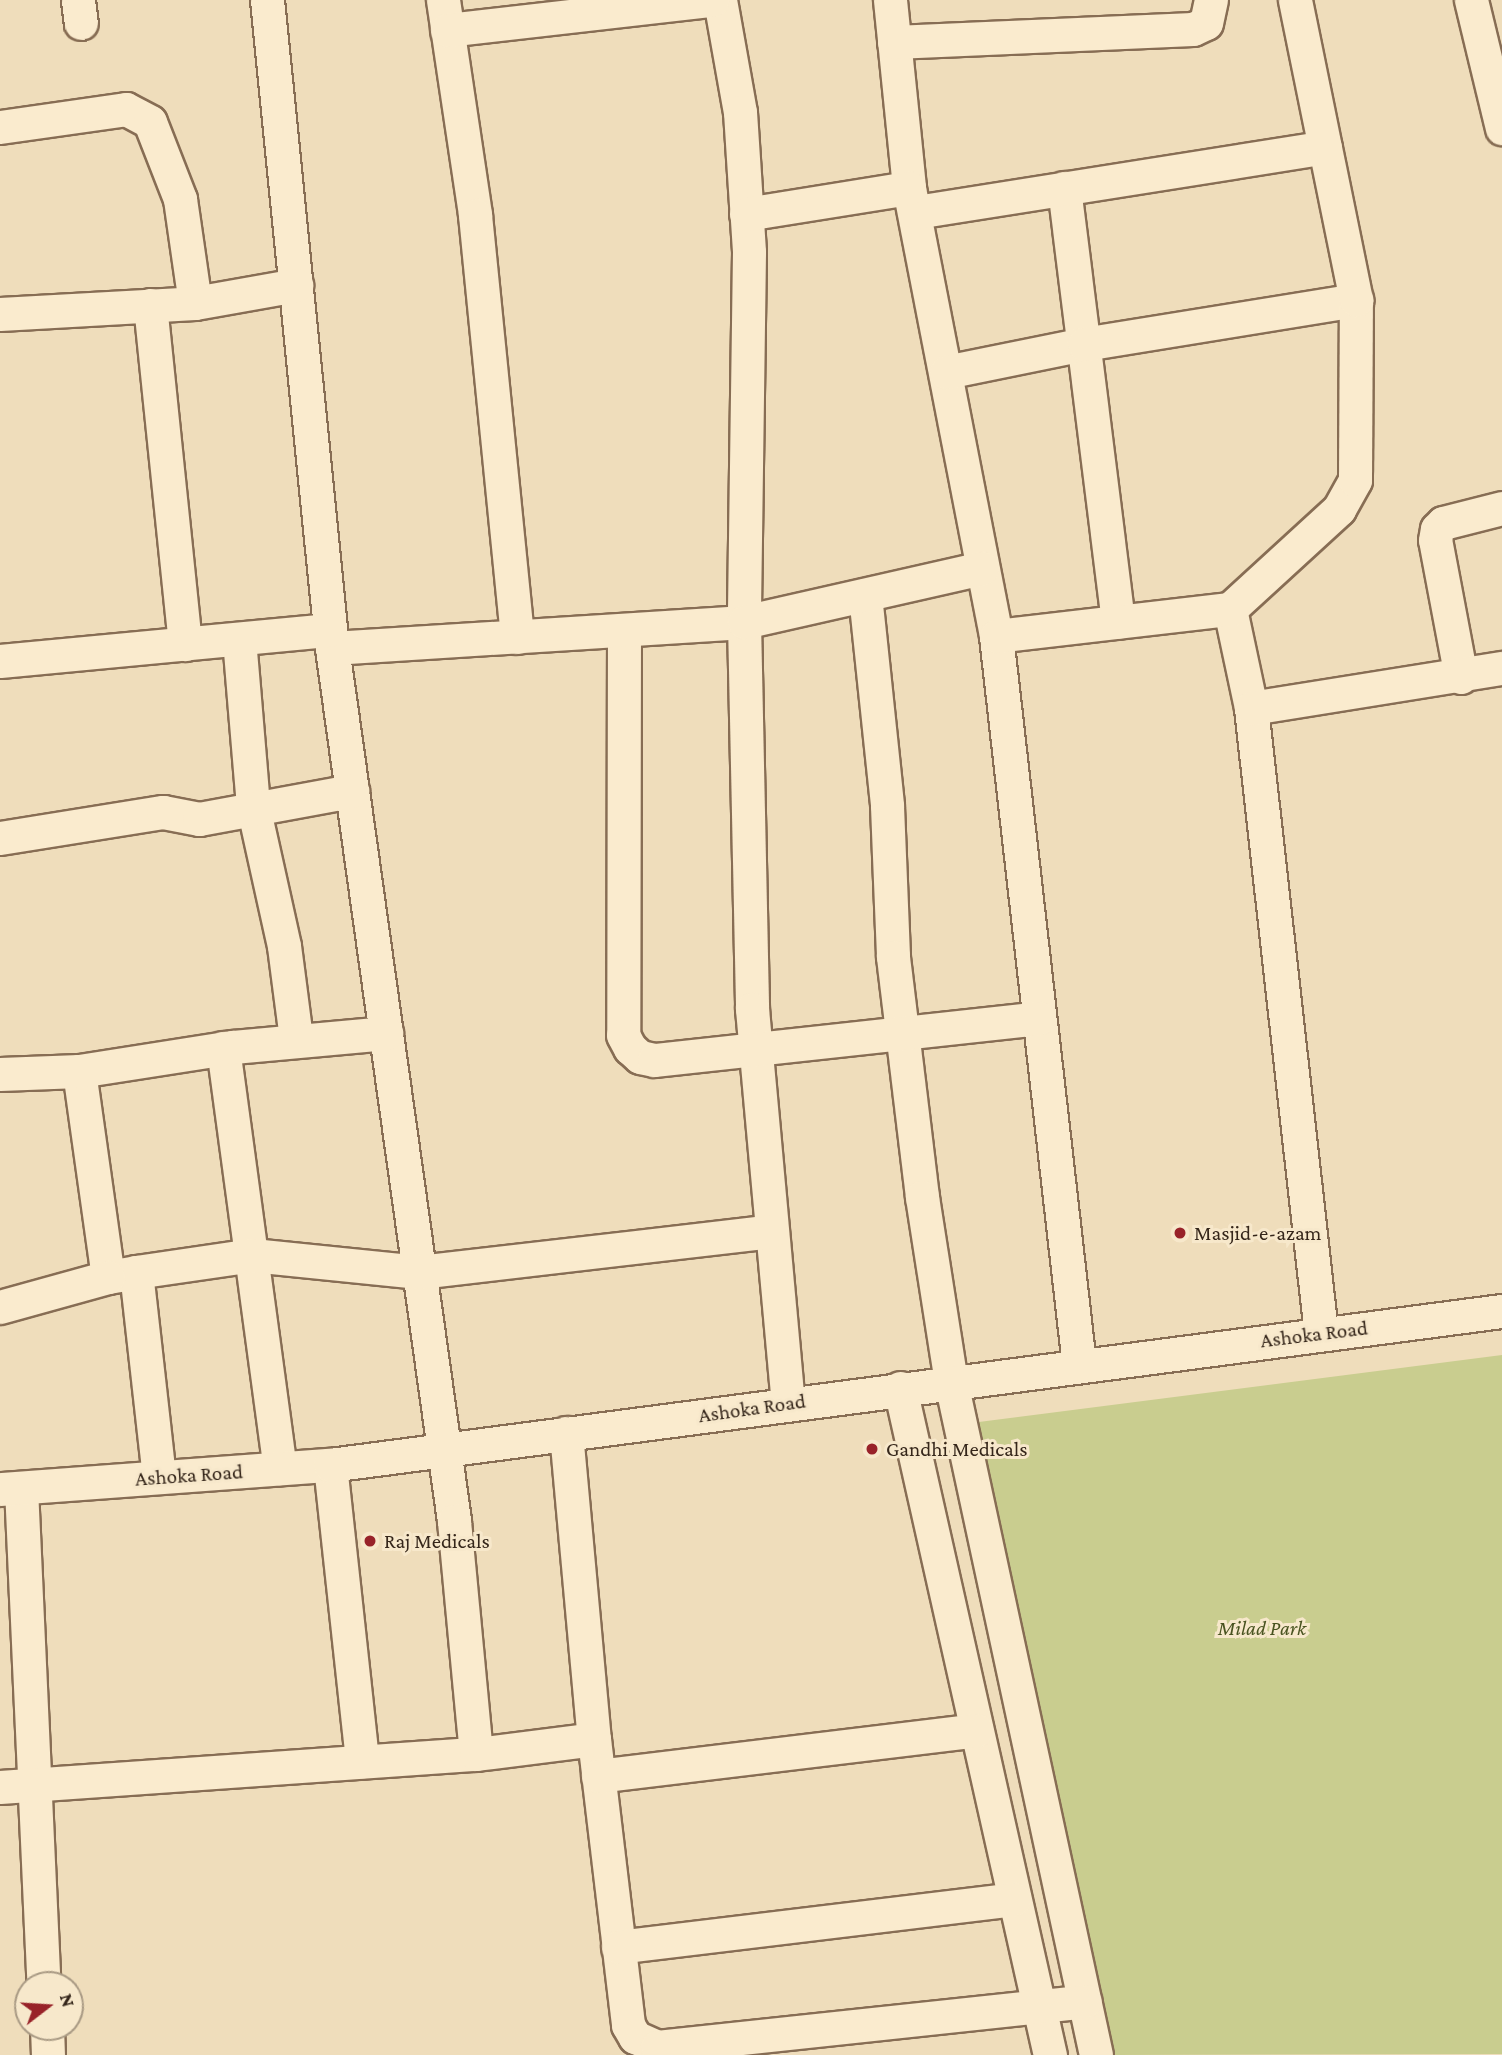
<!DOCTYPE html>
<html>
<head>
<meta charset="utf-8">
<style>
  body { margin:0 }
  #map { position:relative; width:1502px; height:2055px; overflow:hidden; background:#efddbb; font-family:"Crimson Pro",serif }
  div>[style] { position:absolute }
  .green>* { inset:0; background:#c9cd8f }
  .roads { filter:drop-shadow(2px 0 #876d54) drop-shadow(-2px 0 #876d54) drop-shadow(0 2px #876d54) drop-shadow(0 -2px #876d54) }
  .minor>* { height:33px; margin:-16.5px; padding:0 16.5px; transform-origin:16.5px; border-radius:16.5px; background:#faebce }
  .dots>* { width:19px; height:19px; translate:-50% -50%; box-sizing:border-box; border:4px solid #f7e8cb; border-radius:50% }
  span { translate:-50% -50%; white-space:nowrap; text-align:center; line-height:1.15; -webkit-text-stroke:6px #f7e8cb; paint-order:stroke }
  .poi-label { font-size:21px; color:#35261a }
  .left { translate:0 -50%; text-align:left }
  .street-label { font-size:21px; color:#35261a }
  .park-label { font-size:21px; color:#495320; font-style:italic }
  .north { position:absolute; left:14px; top:1971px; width:70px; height:70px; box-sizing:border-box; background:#f7e8cb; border:2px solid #a99a84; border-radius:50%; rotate:73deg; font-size:19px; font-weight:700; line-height:28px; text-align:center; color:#35261a }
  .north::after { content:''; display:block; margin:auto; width:24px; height:32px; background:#982229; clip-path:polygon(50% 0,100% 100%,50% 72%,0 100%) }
</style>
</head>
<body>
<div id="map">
  <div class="green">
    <div style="clip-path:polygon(1502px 1355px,1502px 2054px,1111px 2055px,971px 1423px)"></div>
  </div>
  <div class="roads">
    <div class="minor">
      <div style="left:78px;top:0;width:23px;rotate:83deg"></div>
      <div style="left:267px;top:0;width:651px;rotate:84.27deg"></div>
      <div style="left:332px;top:648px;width:881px;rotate:82.04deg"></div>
      <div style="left:454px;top:1521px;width:234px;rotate:84.6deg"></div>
      <div style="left:443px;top:0;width:217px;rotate:81.5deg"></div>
      <div style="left:475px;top:215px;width:424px;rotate:84.3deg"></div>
      <div style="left:720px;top:0;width:114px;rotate:79.9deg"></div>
      <div style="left:740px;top:112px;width:140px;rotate:86.3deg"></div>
      <div style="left:749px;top:252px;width:370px;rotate:90.8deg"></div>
      <div style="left:744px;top:622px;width:387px;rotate:88.8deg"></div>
      <div style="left:752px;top:1009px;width:397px;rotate:84.8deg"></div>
      <div style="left:890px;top:0;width:189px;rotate:84.2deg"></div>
      <div style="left:909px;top:188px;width:456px;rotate:79deg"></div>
      <div style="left:996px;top:636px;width:734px;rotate:83.5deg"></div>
      <div style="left:1471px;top:0;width:132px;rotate:76.4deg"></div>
      <div style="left:447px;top:30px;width:267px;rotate:-6.5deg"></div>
      <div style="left:894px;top:42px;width:299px;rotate:-2.5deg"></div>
      <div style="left:1193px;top:29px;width:14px;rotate:-25deg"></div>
      <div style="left:1206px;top:23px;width:24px;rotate:-78deg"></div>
      <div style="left:0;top:127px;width:127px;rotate:-8.1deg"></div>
      <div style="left:126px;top:109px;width:27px;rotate:28deg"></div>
      <div style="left:150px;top:122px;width:83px;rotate:68.7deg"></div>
      <div style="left:180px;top:199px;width:105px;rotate:81.8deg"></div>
      <div style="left:1064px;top:188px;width:437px;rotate:82.9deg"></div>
      <div style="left:916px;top:212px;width:414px;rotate:-9deg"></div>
      <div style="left:746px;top:214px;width:165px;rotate:-9.1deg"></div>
      <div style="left:150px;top:305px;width:341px;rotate:84.1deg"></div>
      <div style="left:0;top:314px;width:195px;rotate:-3.2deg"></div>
      <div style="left:195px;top:303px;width:103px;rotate:-10.1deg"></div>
      <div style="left:946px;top:372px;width:141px;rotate:-11.5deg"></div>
      <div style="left:1084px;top:344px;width:276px;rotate:-9.2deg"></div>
      <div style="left:865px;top:595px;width:212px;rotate:84deg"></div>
      <div style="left:887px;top:806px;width:151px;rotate:87.7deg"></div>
      <div style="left:893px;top:957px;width:242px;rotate:83.1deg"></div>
      <div style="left:922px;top:1197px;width:187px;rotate:81.1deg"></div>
      <div style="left:951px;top:1382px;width:688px;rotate:77.84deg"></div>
      <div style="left:1230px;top:609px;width:101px;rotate:78deg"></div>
      <div style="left:1251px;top:708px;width:629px;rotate:83.61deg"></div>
      <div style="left:624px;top:630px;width:405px;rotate:90.1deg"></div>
      <div style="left:623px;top:1035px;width:15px;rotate:62deg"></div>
      <div style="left:630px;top:1048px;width:13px;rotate:42deg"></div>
      <div style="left:640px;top:1057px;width:14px;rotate:12deg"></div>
      <div style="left:654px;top:1060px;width:387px;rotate:-6.2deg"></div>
      <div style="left:996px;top:636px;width:236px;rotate:-6.6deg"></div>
      <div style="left:1230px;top:609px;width:148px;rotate:-42.5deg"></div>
      <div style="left:1339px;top:509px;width:33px;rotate:-61deg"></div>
      <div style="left:1355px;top:480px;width:180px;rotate:-89.7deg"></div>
      <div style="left:1356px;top:300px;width:306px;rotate:-101.5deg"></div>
      <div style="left:239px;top:639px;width:168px;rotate:85.2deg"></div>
      <div style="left:253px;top:806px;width:143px;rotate:77.5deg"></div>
      <div style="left:284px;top:946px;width:94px;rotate:82.6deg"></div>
      <div style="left:332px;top:648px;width:413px;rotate:-3.6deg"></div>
      <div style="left:744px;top:622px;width:244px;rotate:-12.8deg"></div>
      <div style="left:0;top:661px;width:331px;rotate:-5.4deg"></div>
      <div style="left:1461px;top:677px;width:139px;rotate:-100.7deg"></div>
      <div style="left:1435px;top:540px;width:11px;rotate:-80deg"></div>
      <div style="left:1437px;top:529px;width:8px;rotate:-45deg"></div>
      <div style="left:1443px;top:523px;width:61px;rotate:-14.3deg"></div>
      <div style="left:1251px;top:708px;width:254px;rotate:-9.1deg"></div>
      <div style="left:0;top:838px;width:165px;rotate:-9.1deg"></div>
      <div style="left:163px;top:812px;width:37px;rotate:11deg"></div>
      <div style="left:199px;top:819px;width:156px;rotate:-10.4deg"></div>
      <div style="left:223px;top:1048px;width:424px;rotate:82.3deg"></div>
      <div style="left:79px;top:1071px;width:208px;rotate:82deg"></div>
      <div style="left:108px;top:1277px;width:28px;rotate:-10deg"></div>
      <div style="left:136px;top:1272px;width:206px;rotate:83.6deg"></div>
      <div style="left:0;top:1074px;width:79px;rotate:-2.2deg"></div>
      <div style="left:79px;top:1071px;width:156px;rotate:-8.9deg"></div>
      <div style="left:233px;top:1047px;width:154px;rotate:-5.2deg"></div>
      <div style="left:136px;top:1272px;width:117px;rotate:-8.3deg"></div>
      <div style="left:252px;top:1255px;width:168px;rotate:5.8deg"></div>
      <div style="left:419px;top:1272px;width:355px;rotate:-6.6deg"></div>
      <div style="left:0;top:1307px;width:112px;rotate:-15.5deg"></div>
      <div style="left:900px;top:1388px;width:684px;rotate:77.33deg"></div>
      <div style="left:566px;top:1433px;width:307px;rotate:84.8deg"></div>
      <div style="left:594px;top:1739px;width:288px;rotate:83.2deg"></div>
      <div style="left:628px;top:2025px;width:14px;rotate:60deg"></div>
      <div style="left:635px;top:2037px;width:24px;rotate:24deg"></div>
      <div style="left:657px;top:2047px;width:430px;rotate:-6.1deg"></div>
      <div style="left:330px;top:1465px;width:298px;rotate:83.8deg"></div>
      <div style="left:21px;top:1488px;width:498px;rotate:87.4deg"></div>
      <div style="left:0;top:1489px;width:331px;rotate:-4.2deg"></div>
      <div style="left:330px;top:1465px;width:1182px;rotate:-7.49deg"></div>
      <div style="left:598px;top:1776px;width:381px;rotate:-6.9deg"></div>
      <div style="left:0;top:1787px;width:477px;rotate:-4deg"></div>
      <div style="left:476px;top:1754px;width:119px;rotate:-7.2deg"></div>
      <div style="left:618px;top:1947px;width:399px;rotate:-6.9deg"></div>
      <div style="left:47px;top:2027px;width:28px;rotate:88deg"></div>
    </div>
  </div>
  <div class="dots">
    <div style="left:1180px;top:1233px;background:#982229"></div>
    <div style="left:872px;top:1449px;background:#982229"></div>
    <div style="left:370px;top:1541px;background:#982229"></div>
  </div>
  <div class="poi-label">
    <span class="left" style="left:1194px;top:1233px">Masjid-e-azam</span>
    <span class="left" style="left:886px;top:1449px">Gandhi Medicals</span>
    <span class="left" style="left:384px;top:1541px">Raj Medicals</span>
  </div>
  <div class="street-label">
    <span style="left:1314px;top:1334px;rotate:-7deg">Ashoka Road</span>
    <span style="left:752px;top:1408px;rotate:-8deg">Ashoka Road</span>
    <span style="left:189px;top:1475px;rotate:-4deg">Ashoka Road</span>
  </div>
  <div class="park-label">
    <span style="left:1262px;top:1628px">Milad Park</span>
  </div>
  <div class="north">N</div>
</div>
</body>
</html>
